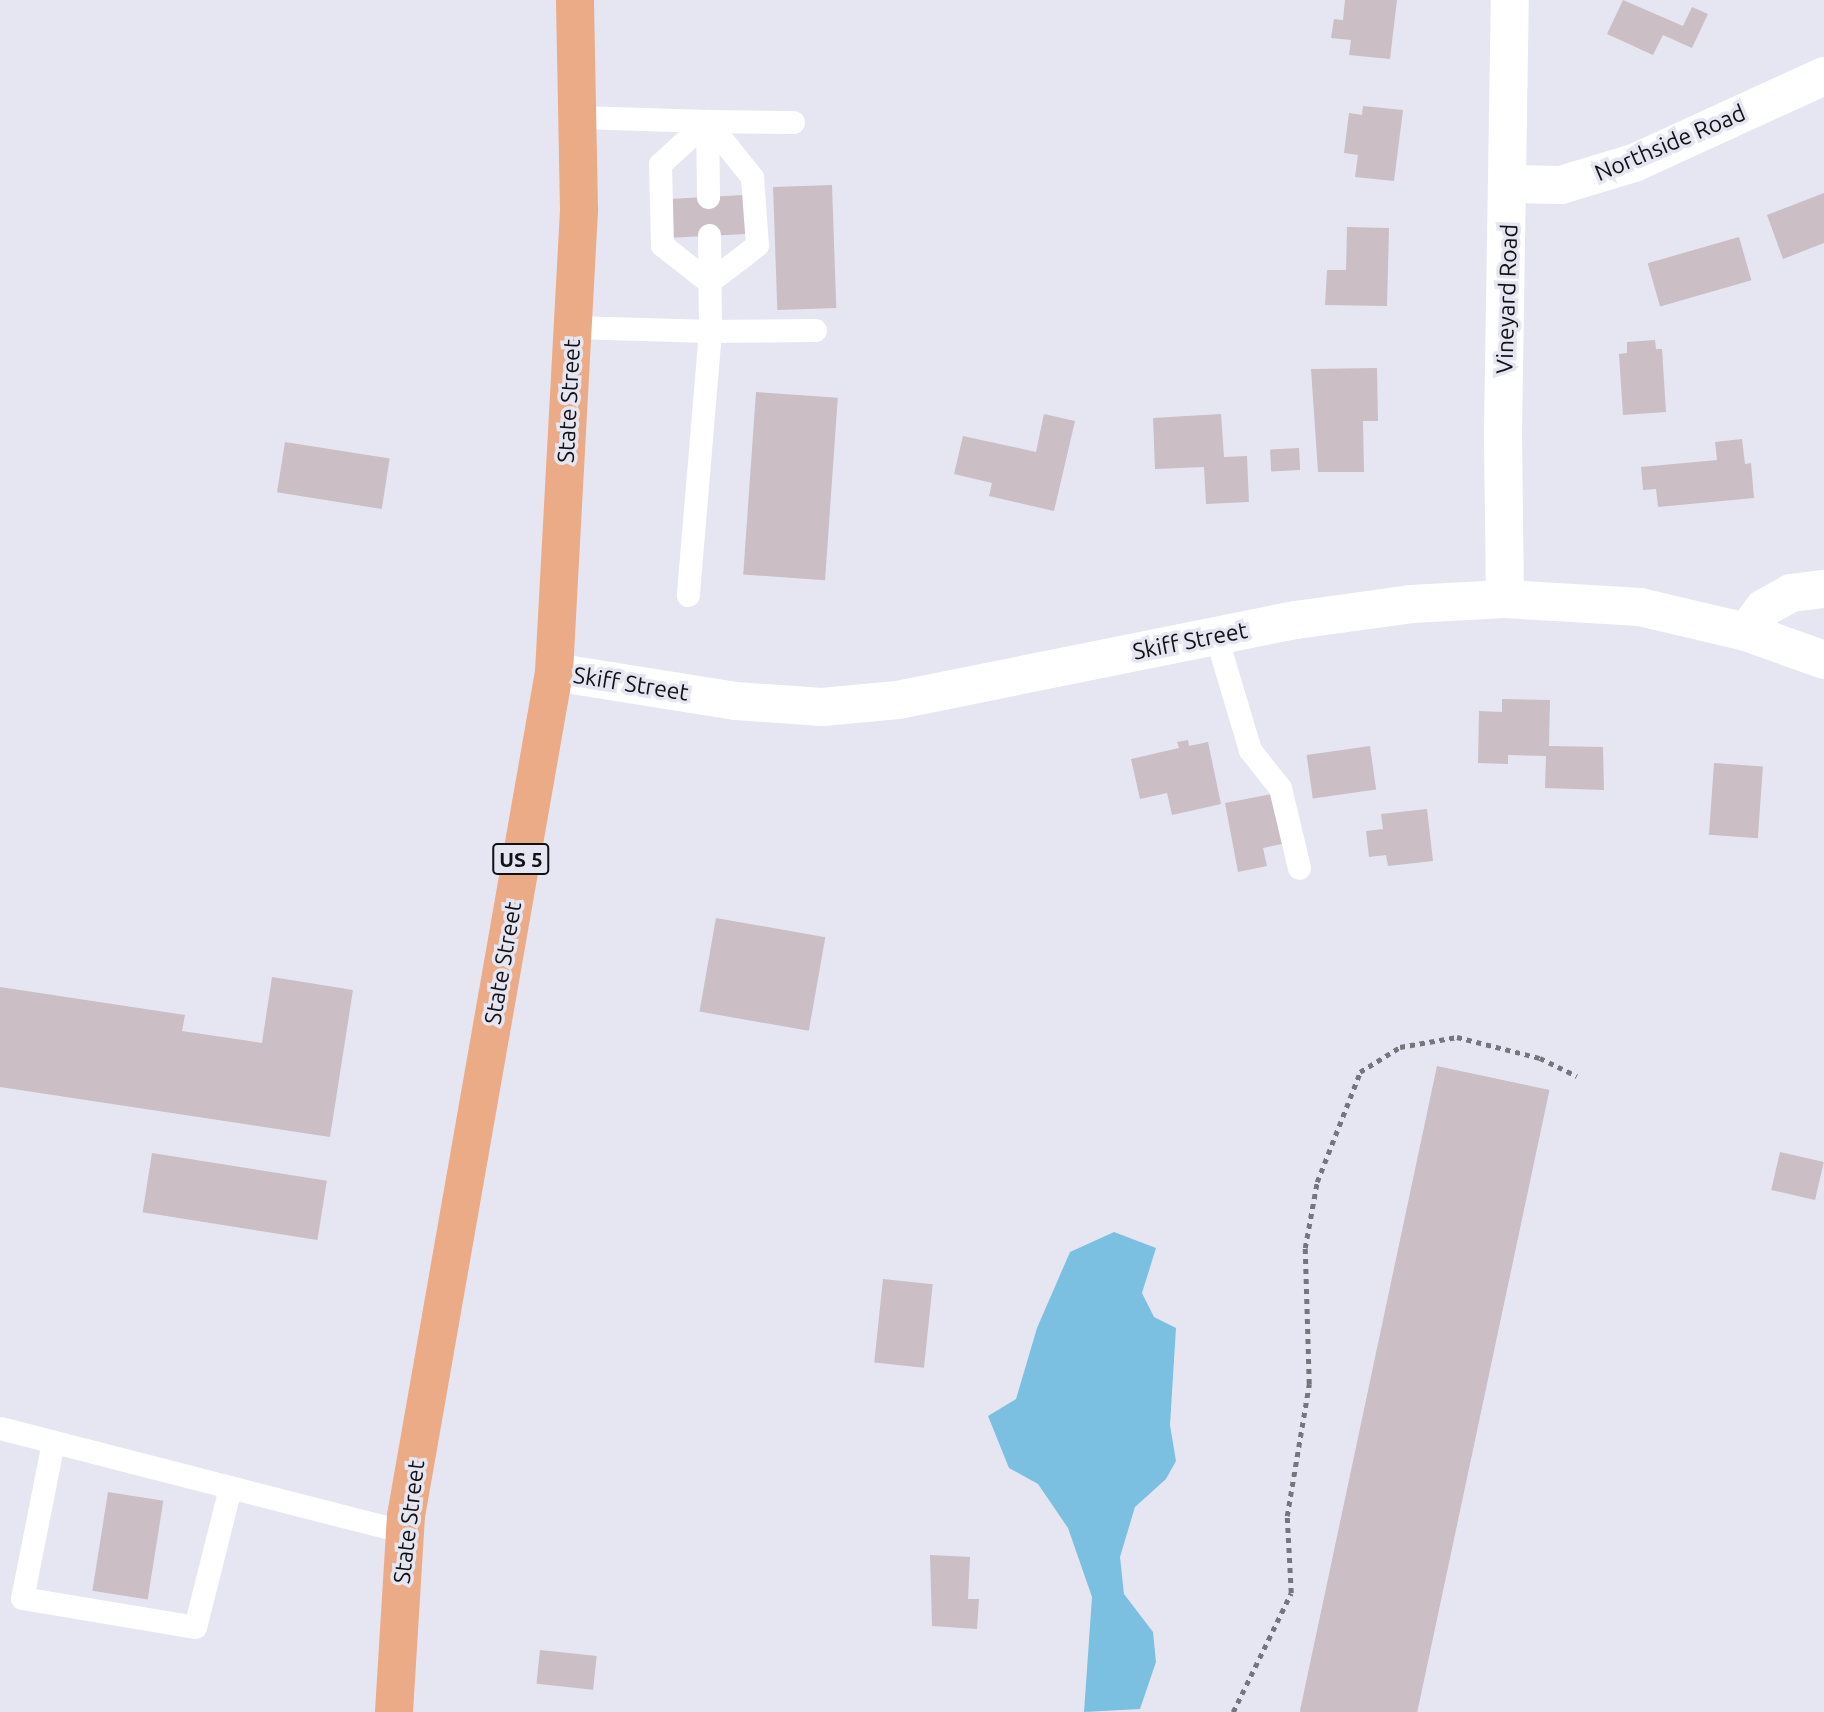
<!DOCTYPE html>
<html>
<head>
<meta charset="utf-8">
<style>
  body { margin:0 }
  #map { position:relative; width:1824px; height:1712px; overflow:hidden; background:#e6e6f2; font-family:Ubuntu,sans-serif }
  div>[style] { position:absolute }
  .water>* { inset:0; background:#7cc0e1 }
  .building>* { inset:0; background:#cbbec4; transform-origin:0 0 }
  .path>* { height:4.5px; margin-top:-2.25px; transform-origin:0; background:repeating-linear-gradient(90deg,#75757d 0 5px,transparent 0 10px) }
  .service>* { height:23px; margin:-11.5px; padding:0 11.5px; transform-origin:11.5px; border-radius:11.5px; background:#fff }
  .minor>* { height:38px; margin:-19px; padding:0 19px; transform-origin:19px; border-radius:19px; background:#fff }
  .secondary>* { height:38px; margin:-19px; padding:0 19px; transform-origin:19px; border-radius:19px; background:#fff }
  .primary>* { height:38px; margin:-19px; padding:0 19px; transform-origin:19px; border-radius:19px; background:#ebab86 }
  span { translate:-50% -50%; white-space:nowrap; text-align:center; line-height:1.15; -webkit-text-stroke:7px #e6e6f2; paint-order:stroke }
  .shield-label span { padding:2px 5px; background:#e6e6f2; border:2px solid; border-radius:5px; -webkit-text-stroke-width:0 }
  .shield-label { font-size:21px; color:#111014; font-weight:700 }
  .street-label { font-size:23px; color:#111014 }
</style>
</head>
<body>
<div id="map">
  <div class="water">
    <div style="clip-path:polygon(1114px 1232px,1156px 1248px,1142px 1293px,1154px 1317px,1176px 1328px,1170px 1425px,1176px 1461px,1166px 1479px,1135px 1507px,1120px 1557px,1124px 1594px,1153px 1632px,1156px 1662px,1140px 1709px,1084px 1712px,1092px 1597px,1068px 1528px,1038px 1484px,1009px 1468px,988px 1416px,1016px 1399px,1037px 1328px,1070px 1252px)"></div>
  </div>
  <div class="building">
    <div style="clip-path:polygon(1345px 0,1397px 0,1390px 59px,1349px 55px,1351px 40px,1331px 38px,1334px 19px,1343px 20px)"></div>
    <div style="clip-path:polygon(1623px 0,1683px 26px,1692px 7px,1708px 14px,1692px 48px,1663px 35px,1653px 55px,1607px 34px)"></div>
    <div style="clip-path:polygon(1363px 106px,1403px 110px,1394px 181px,1355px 177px,1358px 155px,1344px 153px,1349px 113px,1362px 115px)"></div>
    <div style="left:832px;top:185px;width:123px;height:59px;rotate:88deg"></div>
    <div style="clip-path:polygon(1824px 193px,1824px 243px,1783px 259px,1767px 215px)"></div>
    <div style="left:744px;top:195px;width:39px;height:75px;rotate:87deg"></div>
    <div style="clip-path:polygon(1347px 227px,1389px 228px,1387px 306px,1325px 305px,1327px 270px,1346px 270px)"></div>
    <div style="left:1739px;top:237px;width:45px;height:95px;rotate:74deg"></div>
    <div style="clip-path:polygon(1655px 340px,1656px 349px,1662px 349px,1666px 412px,1623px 415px,1619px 354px,1627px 353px,1627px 342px)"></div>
    <div style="clip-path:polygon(1377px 368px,1378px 421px,1363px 421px,1364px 472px,1318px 472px,1311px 369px)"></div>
    <div style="left:756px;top:392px;width:82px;height:183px;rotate:4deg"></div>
    <div style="clip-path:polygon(1044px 414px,1075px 421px,1054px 511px,989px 496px,992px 483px,954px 474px,963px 436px,1036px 452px)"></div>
    <div style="clip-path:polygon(1221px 414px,1224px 457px,1247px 456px,1249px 502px,1206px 504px,1204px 467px,1155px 469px,1153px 418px)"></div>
    <div style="clip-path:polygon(1742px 439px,1745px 464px,1751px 463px,1754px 498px,1658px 507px,1656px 489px,1643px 490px,1641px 467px,1717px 460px,1715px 442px)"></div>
    <div style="left:285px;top:442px;width:106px;height:51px;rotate:9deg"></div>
    <div style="left:1299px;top:448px;width:22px;height:29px;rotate:87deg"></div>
    <div style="clip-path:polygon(1502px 699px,1550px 700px,1549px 746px,1603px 747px,1604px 790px,1545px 788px,1546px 756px,1508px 755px,1508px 764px,1478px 763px,1479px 711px,1502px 712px)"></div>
    <div style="clip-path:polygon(1188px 740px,1189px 746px,1208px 742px,1221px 804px,1172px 815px,1167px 793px,1140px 799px,1131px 759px,1179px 748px,1177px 742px)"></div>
    <div style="left:1370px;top:746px;width:44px;height:64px;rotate:82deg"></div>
    <div style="left:1714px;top:763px;width:49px;height:72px;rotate:4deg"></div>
    <div style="clip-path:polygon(1272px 794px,1282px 844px,1263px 848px,1267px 866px,1238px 872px,1225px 803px)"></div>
    <div style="clip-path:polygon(1427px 809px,1433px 861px,1388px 866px,1386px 855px,1369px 857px,1366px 831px,1383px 829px,1381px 814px)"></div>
    <div style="left:716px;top:918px;width:111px;height:95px;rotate:10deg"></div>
    <div style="clip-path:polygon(272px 977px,353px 990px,330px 1137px,0 1087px,0 987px,185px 1015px,182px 1031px,262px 1043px)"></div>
    <div style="left:1437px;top:1066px;width:115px;height:660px;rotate:12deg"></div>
    <div style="left:1780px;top:1152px;width:45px;height:39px;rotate:13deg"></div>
    <div style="left:152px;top:1153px;width:177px;height:60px;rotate:9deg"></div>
    <div style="left:883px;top:1279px;width:50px;height:84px;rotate:6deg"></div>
    <div style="left:108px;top:1492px;width:56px;height:100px;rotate:9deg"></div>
    <div style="clip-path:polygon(930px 1555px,970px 1557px,968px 1599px,979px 1599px,977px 1629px,932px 1626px)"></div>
    <div style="left:540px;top:1650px;width:57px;height:34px;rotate:6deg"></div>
  </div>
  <div class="path">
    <div style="left:1233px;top:1712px;width:132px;rotate:-64deg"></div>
    <div style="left:1291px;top:1593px;width:77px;rotate:-93deg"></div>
    <div style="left:1287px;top:1516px;width:134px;rotate:-80.5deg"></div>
    <div style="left:1309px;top:1384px;width:136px;rotate:-91.7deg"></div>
    <div style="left:1305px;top:1248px;width:67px;rotate:-79.7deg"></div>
    <div style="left:1317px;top:1182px;width:118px;rotate:-68.6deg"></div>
    <div style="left:1360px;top:1072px;width:47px;rotate:-32deg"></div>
    <div style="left:1400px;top:1047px;width:58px;rotate:-10deg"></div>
    <div style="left:1457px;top:1037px;width:86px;rotate:14.2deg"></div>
    <div style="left:1540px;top:1058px;width:41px;rotate:25.9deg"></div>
  </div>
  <div class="service">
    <div style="left:577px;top:117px;width:130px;rotate:1.8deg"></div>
    <div style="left:707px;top:121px;width:76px;rotate:89.2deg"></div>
    <div style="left:707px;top:121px;width:72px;rotate:51.2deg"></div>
    <div style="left:752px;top:177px;width:68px;rotate:85.8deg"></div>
    <div style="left:757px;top:245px;width:61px;rotate:142.4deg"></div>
    <div style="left:709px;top:282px;width:60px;rotate:-141.8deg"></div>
    <div style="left:662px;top:245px;width:81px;rotate:-91.4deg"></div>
    <div style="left:660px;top:164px;width:64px;rotate:-42.5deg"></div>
    <div style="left:707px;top:121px;width:86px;rotate:0.7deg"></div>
    <div style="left:709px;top:235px;width:96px;rotate:89.4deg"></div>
    <div style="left:710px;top:331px;width:105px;rotate:-0.5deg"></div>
    <div style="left:573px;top:327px;width:137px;rotate:1.7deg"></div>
    <div style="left:710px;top:331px;width:265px;rotate:94.8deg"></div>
    <div style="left:1216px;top:636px;width:119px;rotate:73.4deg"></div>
    <div style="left:1250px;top:750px;width:48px;rotate:51.7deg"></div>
    <div style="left:1280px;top:788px;width:82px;rotate:76.6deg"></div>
    <div style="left:0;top:1428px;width:418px;rotate:14.4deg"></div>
    <div style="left:53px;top:1442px;width:159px;rotate:101.2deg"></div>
    <div style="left:22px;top:1598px;width:175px;rotate:9.5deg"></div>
    <div style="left:195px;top:1627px;width:143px;rotate:-75.9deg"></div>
  </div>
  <div class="minor">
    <div style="left:1509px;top:184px;width:52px;rotate:1.1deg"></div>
    <div style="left:1561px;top:185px;width:76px;rotate:-16.8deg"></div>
    <div style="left:1634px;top:163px;width:209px;rotate:-24.6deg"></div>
    <div style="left:1505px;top:599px;width:167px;rotate:-90.7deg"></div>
    <div style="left:1503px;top:432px;width:432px;rotate:-89.1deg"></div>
    <div style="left:1746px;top:632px;width:30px;rotate:-53deg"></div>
    <div style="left:1764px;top:608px;width:31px;rotate:-29deg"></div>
    <div style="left:1791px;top:593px;width:33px;rotate:-7deg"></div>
  </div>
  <div class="secondary">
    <div style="left:554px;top:672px;width:184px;rotate:9.1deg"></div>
    <div style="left:736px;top:701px;width:86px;rotate:4deg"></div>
    <div style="left:822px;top:707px;width:76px;rotate:-5.3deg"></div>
    <div style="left:898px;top:700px;width:406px;rotate:-11.4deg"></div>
    <div style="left:1296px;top:620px;width:116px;rotate:-7.9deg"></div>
    <div style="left:1411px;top:604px;width:94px;rotate:-3deg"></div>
    <div style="left:1505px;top:599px;width:135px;rotate:3.4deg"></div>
    <div style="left:1640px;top:607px;width:109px;rotate:13.3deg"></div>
    <div style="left:1746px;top:632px;width:83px;rotate:19.7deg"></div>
  </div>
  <div class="primary">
    <div style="left:394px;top:1712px;width:196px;rotate:-86.5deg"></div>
    <div style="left:406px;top:1516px;width:857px;rotate:-80.05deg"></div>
    <div style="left:554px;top:672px;width:463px;rotate:-86.9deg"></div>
    <div style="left:579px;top:210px;width:210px;rotate:-91.1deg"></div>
  </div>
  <div class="shield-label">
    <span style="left:521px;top:859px">US 5</span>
  </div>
  <div class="street-label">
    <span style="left:1670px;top:143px;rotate:-23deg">Northside Road</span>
    <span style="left:1507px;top:299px;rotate:-88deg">Vineyard Road</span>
    <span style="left:569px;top:401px;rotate:-87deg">State Street</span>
    <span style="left:1190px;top:641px;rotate:-11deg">Skiff Street</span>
    <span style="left:631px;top:684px;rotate:9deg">Skiff Street</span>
    <span style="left:503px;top:963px;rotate:-80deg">State Street</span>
    <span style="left:409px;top:1522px;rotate:-83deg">State Street</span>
  </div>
</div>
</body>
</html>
